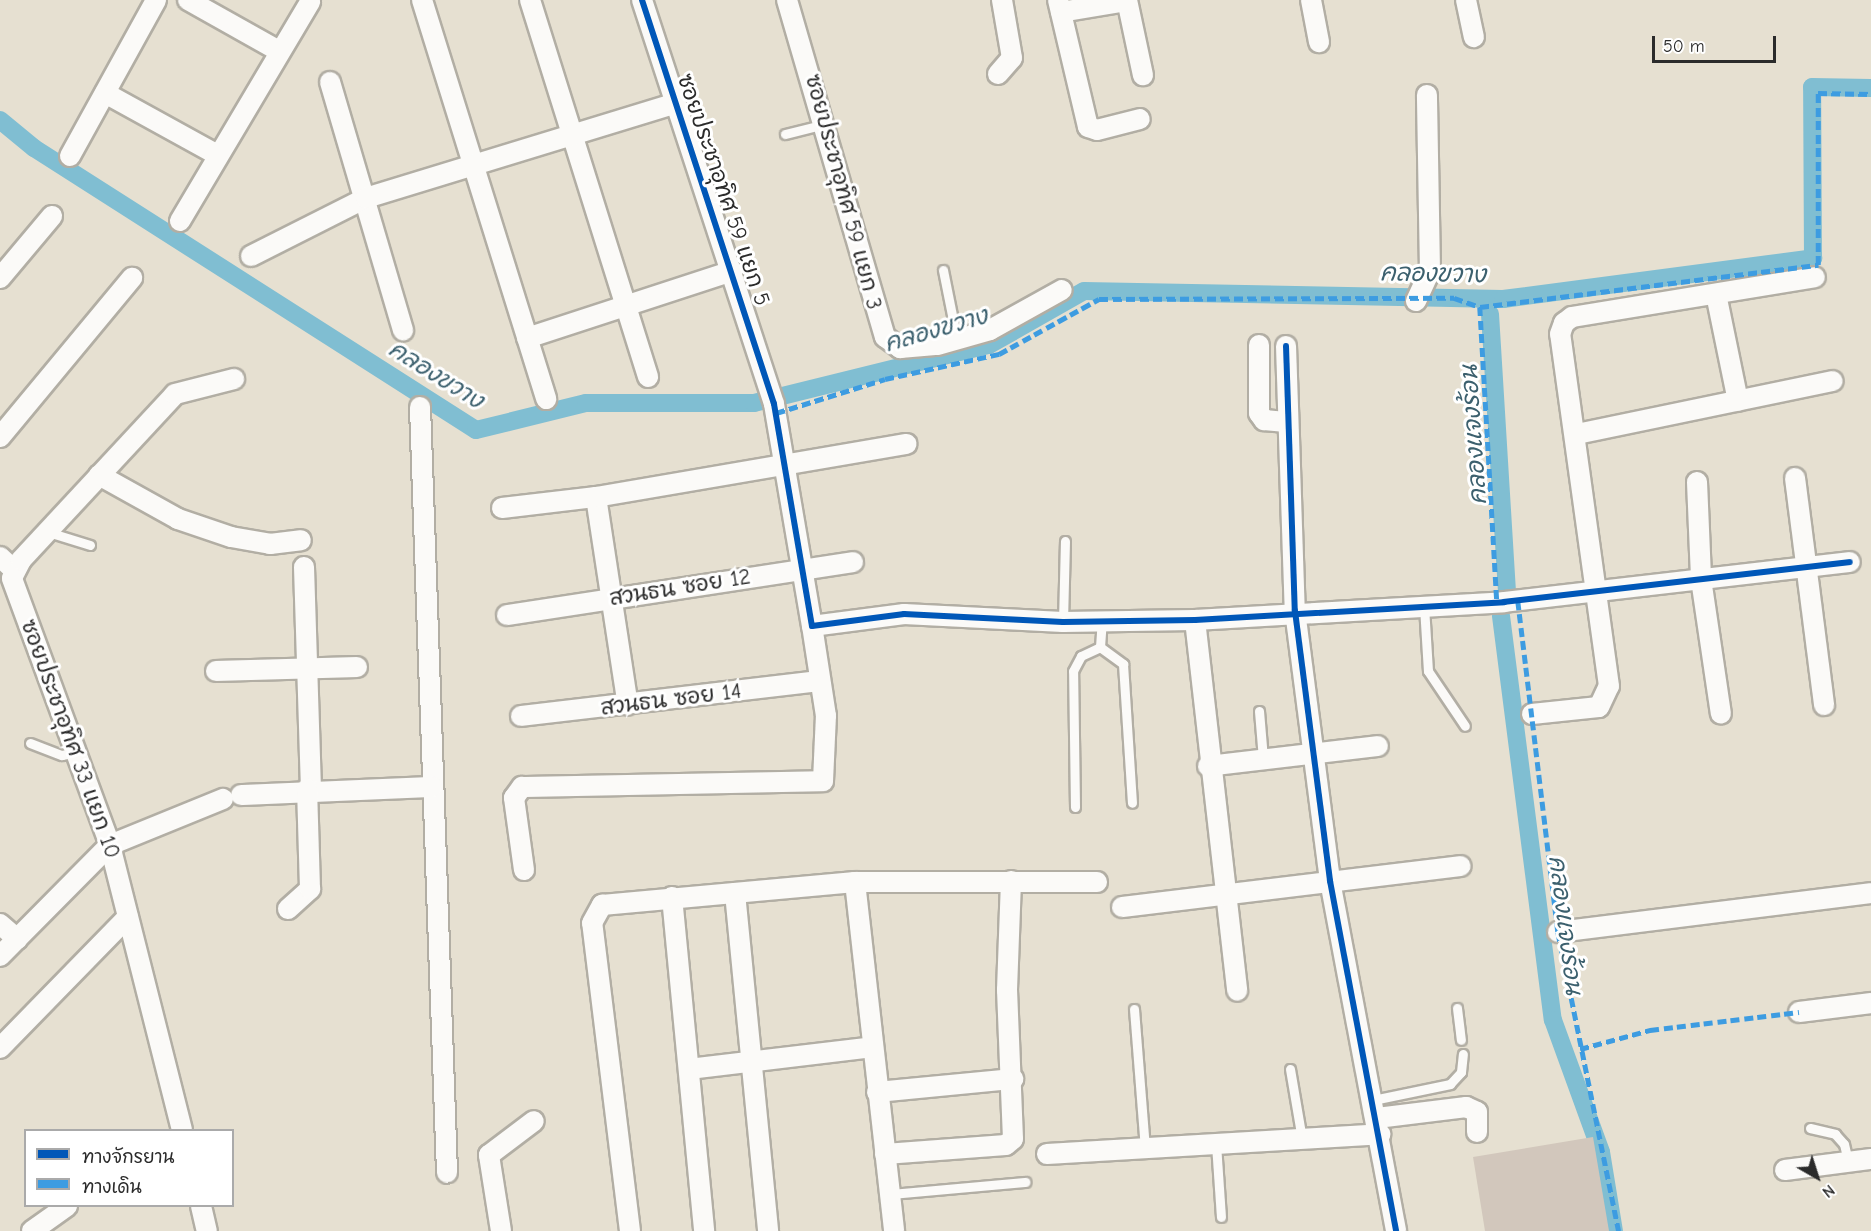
<!DOCTYPE html>
<html>
<head>
<meta charset="utf-8">
<style>
  body { margin:0 }
  #map { position:relative; width:1871px; height:1231px; overflow:hidden; background:#e6e0d1; font-family:"Comic Neue","Playpen Sans Thai",sans-serif }
  div>[style] { position:absolute }
  .canal>* { height:18px; margin:-9px; padding:0 9px; transform-origin:9px; border-radius:9px; background:#80bed2 }
  .building>* { inset:0; background:#d2c7bc }
  .roads { filter:drop-shadow(2px 0 #b2aea4) drop-shadow(-2px 0 #b2aea4) drop-shadow(0 2px #b2aea4) drop-shadow(0 -2px #b2aea4) }
  .lane>* { height:9px; margin:-4.5px; padding:0 4.5px; transform-origin:4.5px; border-radius:4.5px; background:#fbfaf8 }
  .street>* { height:20px; margin:-10px; padding:0 10px; transform-origin:10px; border-radius:10px; background:#fbfaf8 }
  .quiet>* { height:4.5px; margin-top:-2.25px; transform-origin:0; background:repeating-linear-gradient(90deg,#3d9ce1 0 9px,transparent 0 13.5px) }
  .cycleway>* { height:6px; margin:-3px; padding:0 3px; transform-origin:3px; border-radius:3px; background:#0057b8 }
  span { translate:-50% -50%; white-space:nowrap; text-align:center; line-height:1.15; -webkit-text-stroke:6px #fff; paint-order:stroke }
  .street-label { font-size:22px; color:#2b2b2b }
  .water-label { font-size:24px; color:#3c606e; font-style:italic }
  .legend { position:absolute; left:24px; top:1129px; width:210px; height:78px; box-sizing:border-box; background:#fff; border:2px solid #aaa; margin:0; padding:8px 10px; list-style:none; font-size:18px; color:#2b2b2b }
  .legend li { display:flex; align-items:center; gap:12px; height:30px }
  .legend b { width:30px; border:2px solid #aaa }
  .north { position:absolute; left:1787px; top:1147px; width:60px; height:60px; -webkit-text-stroke:4px #fff; paint-order:stroke; rotate:141deg; font-size:16px; font-weight:700; line-height:24px; text-align:center; color:#2b2b2b }
  .north::after { content:''; display:block; margin:auto; width:21px; height:27px; background:#2b2b2b; clip-path:polygon(50% 0,100% 100%,50% 72%,0 100%) }
  .scale { position:absolute; left:1652px; top:36px; width:124px; height:27px; box-sizing:border-box; border:3px solid #2b2b2b; border-top:0; padding-left:8px; font-size:18px; line-height:21px; white-space:nowrap; color:#2b2b2b; -webkit-text-stroke:4px #fff; paint-order:stroke }
</style>
</head>
<body>
<div id="map">
  <div class="canal">
    <div style="left:0;top:120px;width:44px;rotate:39.5deg"></div>
    <div style="left:34px;top:148px;width:524px;rotate:32.54deg"></div>
    <div style="left:476px;top:430px;width:113px;rotate:-13.8deg"></div>
    <div style="left:586px;top:403px;width:168px"></div>
    <div style="left:754px;top:403px;width:242px;rotate:-13.9deg"></div>
    <div style="left:989px;top:345px;width:109px;rotate:-29.6deg"></div>
    <div style="left:1084px;top:291px;width:419px;rotate:1.1deg"></div>
    <div style="left:1503px;top:299px;width:313px;rotate:-7.5deg"></div>
    <div style="left:1813px;top:258px;width:171px;rotate:-90.3deg"></div>
    <div style="left:1812px;top:87px;width:59px;rotate:1deg"></div>
    <div style="left:1490px;top:314px;width:276px;rotate:86.5deg"></div>
    <div style="left:1501px;top:616px;width:407px;rotate:82.7deg"></div>
    <div style="left:1553px;top:1020px;width:140px;rotate:70deg"></div>
    <div style="left:1601px;top:1152px;width:80px;rotate:80.7deg"></div>
  </div>
  <div class="building">
    <div style="clip-path:polygon(1593px 1137px,1609px 1231px,1485px 1231px,1473px 1157px)"></div>
  </div>
  <div class="roads">
    <div class="lane">
      <div style="left:785px;top:134px;width:41px;rotate:-14deg"></div>
      <div style="left:943px;top:270px;width:71px;rotate:78.7deg"></div>
      <div style="left:48px;top:532px;width:44px;rotate:17.2deg"></div>
      <div style="left:1424px;top:606px;width:65px;rotate:86.5deg"></div>
      <div style="left:1428px;top:671px;width:66px;rotate:56.1deg"></div>
      <div style="left:1063px;top:622px;width:81px;rotate:-88.6deg"></div>
      <div style="left:1100px;top:647px;width:26px;rotate:-86deg"></div>
      <div style="left:1259px;top:711px;width:48px;rotate:85.2deg"></div>
      <div style="left:30px;top:743px;width:34px;rotate:21deg"></div>
      <div style="left:62px;top:755px;width:14px;rotate:-12deg"></div>
      <div style="left:1075px;top:807px;width:136px;rotate:-90.8deg"></div>
      <div style="left:1073px;top:671px;width:17px;rotate:-62deg"></div>
      <div style="left:1081px;top:656px;width:21px;rotate:-25deg"></div>
      <div style="left:1100px;top:647px;width:29px;rotate:36deg"></div>
      <div style="left:1123px;top:664px;width:139px;rotate:86.3deg"></div>
      <div style="left:1457px;top:1008px;width:32px;rotate:83deg"></div>
      <div style="left:1134px;top:1009px;width:139px;rotate:85.5deg"></div>
      <div style="left:1290px;top:1069px;width:71px;rotate:80.3deg"></div>
      <div style="left:1373px;top:1100px;width:79px;rotate:-11.7deg"></div>
      <div style="left:1450px;top:1084px;width:16px;rotate:-47deg"></div>
      <div style="left:1461px;top:1072px;width:18px;rotate:-84deg"></div>
      <div style="left:1810px;top:1128px;width:26px;rotate:13deg"></div>
      <div style="left:1835px;top:1134px;width:13px;rotate:48deg"></div>
      <div style="left:1844px;top:1144px;width:18px;rotate:77deg"></div>
      <div style="left:1216px;top:1144px;width:73px;rotate:86.1deg"></div>
      <div style="left:890px;top:1194px;width:136px;rotate:-5.1deg"></div>
    </div>
    <div class="street">
      <div style="left:188px;top:0;width:104px;rotate:29.3deg"></div>
      <div style="left:422px;top:0;width:418px;rotate:72.7deg"></div>
      <div style="left:530px;top:0;width:395px;rotate:72.6deg"></div>
      <div style="left:642px;top:0;width:425px;rotate:71.9deg"></div>
      <div style="left:774px;top:404px;width:225px;rotate:80.3deg"></div>
      <div style="left:812px;top:626px;width:93px;rotate:-7.4deg"></div>
      <div style="left:904px;top:614px;width:159px;rotate:2.9deg"></div>
      <div style="left:1063px;top:622px;width:132px;rotate:-0.9deg"></div>
      <div style="left:1195px;top:620px;width:310px;rotate:-3.3deg"></div>
      <div style="left:1504px;top:602px;width:348px;rotate:-6.6deg"></div>
      <div style="left:787px;top:0;width:351px;rotate:73.8deg"></div>
      <div style="left:885px;top:337px;width:19px;rotate:36deg"></div>
      <div style="left:900px;top:348px;width:38px;rotate:-5deg"></div>
      <div style="left:938px;top:345px;width:54px;rotate:-16.1deg"></div>
      <div style="left:990px;top:330px;width:82px;rotate:-29.1deg"></div>
      <div style="left:1058px;top:0;width:130px;rotate:76.7deg"></div>
      <div style="left:1088px;top:127px;width:9px;rotate:18deg"></div>
      <div style="left:1097px;top:130px;width:44px;rotate:-14.3deg"></div>
      <div style="left:1127px;top:0;width:77px;rotate:78deg"></div>
      <div style="left:1311px;top:0;width:43px;rotate:79.2deg"></div>
      <div style="left:1466px;top:0;width:38px;rotate:78deg"></div>
      <div style="left:1061px;top:12px;width:67px;rotate:-9.5deg"></div>
      <div style="left:998px;top:74px;width:21px;rotate:-49deg"></div>
      <div style="left:1012px;top:58px;width:59px;rotate:-99.8deg"></div>
      <div style="left:330px;top:82px;width:259px;rotate:73.6deg"></div>
      <div style="left:105px;top:93px;width:129px;rotate:28.8deg"></div>
      <div style="left:70px;top:156px;width:178px;rotate:-61.1deg"></div>
      <div style="left:180px;top:221px;width:255px;rotate:-59.3deg"></div>
      <div style="left:251px;top:256px;width:129px;rotate:-26.8deg"></div>
      <div style="left:366px;top:198px;width:322px;rotate:-17deg"></div>
      <div style="left:0;top:278px;width:81px;rotate:-50deg"></div>
      <div style="left:1716px;top:294px;width:109px;rotate:78.4deg"></div>
      <div style="left:1416px;top:301px;width:33px;rotate:-65deg"></div>
      <div style="left:1430px;top:271px;width:176px;rotate:-91deg"></div>
      <div style="left:527px;top:338px;width:216px;rotate:-18.1deg"></div>
      <div style="left:1259px;top:345px;width:68px;rotate:90deg"></div>
      <div style="left:1259px;top:413px;width:9px;rotate:54deg"></div>
      <div style="left:1264px;top:420px;width:22px;rotate:5deg"></div>
      <div style="left:1286px;top:346px;width:265px;rotate:88.1deg"></div>
      <div style="left:1295px;top:611px;width:272px;rotate:82.6deg"></div>
      <div style="left:1330px;top:881px;width:356px;rotate:79.3deg"></div>
      <div style="left:420px;top:407px;width:766px;rotate:87.98deg"></div>
      <div style="left:1577px;top:434px;width:261px;rotate:-11.7deg"></div>
      <div style="left:0;top:437px;width:207px;rotate:-50.3deg"></div>
      <div style="left:99px;top:475px;width:90px;rotate:29.1deg"></div>
      <div style="left:178px;top:519px;width:56px;rotate:18.8deg"></div>
      <div style="left:231px;top:537px;width:40px;rotate:10deg"></div>
      <div style="left:270px;top:544px;width:31px;rotate:-7deg"></div>
      <div style="left:1795px;top:478px;width:229px;rotate:82.7deg"></div>
      <div style="left:1697px;top:482px;width:97px;rotate:87.6deg"></div>
      <div style="left:1701px;top:579px;width:136px;rotate:81.6deg"></div>
      <div style="left:596px;top:497px;width:210px;rotate:81.3deg"></div>
      <div style="left:502px;top:508px;width:95px;rotate:-6.7deg"></div>
      <div style="left:596px;top:497px;width:315px;rotate:-9.7deg"></div>
      <div style="left:0;top:557px;width:19px;rotate:43deg"></div>
      <div style="left:304px;top:567px;width:222px;rotate:88.2deg"></div>
      <div style="left:507px;top:615px;width:350px;rotate:-8.7deg"></div>
      <div style="left:1195px;top:620px;width:373px;rotate:83.5deg"></div>
      <div style="left:216px;top:671px;width:141px;rotate:-1.6deg"></div>
      <div style="left:1532px;top:714px;width:67px;rotate:-6deg"></div>
      <div style="left:1599px;top:707px;width:23px;rotate:-65deg"></div>
      <div style="left:1609px;top:686px;width:355px;rotate:-97.9deg"></div>
      <div style="left:1560px;top:334px;width:12px;rotate:-70deg"></div>
      <div style="left:1564px;top:323px;width:10px;rotate:-37deg"></div>
      <div style="left:1572px;top:317px;width:246px;rotate:-9.3deg"></div>
      <div style="left:521px;top:716px;width:301px;rotate:-6.7deg"></div>
      <div style="left:1208px;top:766px;width:171px;rotate:-6.7deg"></div>
      <div style="left:241px;top:795px;width:191px;rotate:-2.4deg"></div>
      <div style="left:524px;top:870px;width:73px;rotate:-97.9deg"></div>
      <div style="left:514px;top:798px;width:14px;rotate:-54deg"></div>
      <div style="left:522px;top:787px;width:301px;rotate:-1.1deg"></div>
      <div style="left:823px;top:781px;width:65px;rotate:-87.4deg"></div>
      <div style="left:826px;top:716px;width:91px;rotate:-98.8deg"></div>
      <div style="left:855px;top:882px;width:351px;rotate:83.6deg"></div>
      <div style="left:735px;top:893px;width:340px;rotate:84.4deg"></div>
      <div style="left:672px;top:897px;width:336px;rotate:84.5deg"></div>
      <div style="left:1122px;top:907px;width:341px;rotate:-6.9deg"></div>
      <div style="left:288px;top:909px;width:30px;rotate:-42deg"></div>
      <div style="left:310px;top:889px;width:100px;rotate:-91.7deg"></div>
      <div style="left:0;top:924px;width:23px;rotate:41deg"></div>
      <div style="left:1558px;top:932px;width:315px;rotate:-7.1deg"></div>
      <div style="left:0;top:956px;width:156px;rotate:-45.3deg"></div>
      <div style="left:110px;top:845px;width:122px;rotate:-22.2deg"></div>
      <div style="left:1799px;top:1012px;width:73px;rotate:-7.1deg"></div>
      <div style="left:0;top:1048px;width:183px;rotate:-45.7deg"></div>
      <div style="left:689px;top:1069px;width:185px;rotate:-6.8deg"></div>
      <div style="left:877px;top:1092px;width:137px;rotate:-5.5deg"></div>
      <div style="left:1377px;top:1118px;width:90px;rotate:-7deg"></div>
      <div style="left:1466px;top:1107px;width:12px;rotate:24deg"></div>
      <div style="left:1477px;top:1112px;width:20px;rotate:90deg"></div>
      <div style="left:182px;top:1130px;width:294px;rotate:-104.2deg"></div>
      <div style="left:110px;top:845px;width:284px;rotate:-110.2deg"></div>
      <div style="left:12px;top:578px;width:20px;rotate:-63deg"></div>
      <div style="left:21px;top:560px;width:226px;rotate:-47.1deg"></div>
      <div style="left:175px;top:394px;width:61px;rotate:-14.3deg"></div>
      <div style="left:885px;top:1154px;width:121px;rotate:-4.3deg"></div>
      <div style="left:1006px;top:1145px;width:9px;rotate:-41deg"></div>
      <div style="left:1013px;top:1139px;width:149px;rotate:-92.3deg"></div>
      <div style="left:1007px;top:990px;width:109px;rotate:-87.9deg"></div>
      <div style="left:1047px;top:1154px;width:334px;rotate:-3.4deg"></div>
      <div style="left:1785px;top:1170px;width:87px;rotate:-7.3deg"></div>
      <div style="left:201px;top:1206px;width:26px;rotate:77deg"></div>
      <div style="left:32px;top:1231px;width:43px;rotate:-35.5deg"></div>
      <div style="left:501px;top:1231px;width:77px;rotate:-99deg"></div>
      <div style="left:489px;top:1155px;width:56px;rotate:-37.1deg"></div>
      <div style="left:630px;top:1231px;width:310px;rotate:-97deg"></div>
      <div style="left:592px;top:923px;width:21px;rotate:-61deg"></div>
      <div style="left:602px;top:905px;width:254px;rotate:-5.2deg"></div>
      <div style="left:855px;top:882px;width:242px"></div>
    </div>
  </div>
  <div class="quiet">
    <div style="left:1480px;top:307px;width:341px;rotate:-7.1deg"></div>
    <div style="left:1818px;top:265px;width:172px;rotate:-90deg"></div>
    <div style="left:1818px;top:93px;width:53px;rotate:1.1deg"></div>
    <div style="left:776px;top:413px;width:114px;rotate:-17.3deg"></div>
    <div style="left:885px;top:379px;width:117px;rotate:-12.4deg"></div>
    <div style="left:999px;top:354px;width:114px;rotate:-28.8deg"></div>
    <div style="left:1099px;top:299px;width:355px;rotate:-0.2deg"></div>
    <div style="left:1454px;top:298px;width:28px;rotate:19deg"></div>
    <div style="left:1480px;top:307px;width:296px;rotate:86.7deg"></div>
    <div style="left:1518px;top:601px;width:333px;rotate:83.1deg"></div>
    <div style="left:1558px;top:932px;width:305px;rotate:78.5deg"></div>
    <div style="left:1580px;top:1049px;width:73px;rotate:-15.2deg"></div>
    <div style="left:1650px;top:1030px;width:150px;rotate:-6.9deg"></div>
  </div>
  <div class="cycleway">
    <div style="left:642px;top:0;width:425px;rotate:71.9deg"></div>
    <div style="left:774px;top:404px;width:225px;rotate:80.3deg"></div>
    <div style="left:812px;top:626px;width:93px;rotate:-7.4deg"></div>
    <div style="left:904px;top:614px;width:159px;rotate:2.9deg"></div>
    <div style="left:1063px;top:622px;width:132px;rotate:-0.9deg"></div>
    <div style="left:1195px;top:620px;width:310px;rotate:-3.3deg"></div>
    <div style="left:1504px;top:602px;width:348px;rotate:-6.6deg"></div>
    <div style="left:1286px;top:346px;width:265px;rotate:88.1deg"></div>
    <div style="left:1295px;top:611px;width:272px;rotate:82.6deg"></div>
    <div style="left:1330px;top:881px;width:356px;rotate:79.3deg"></div>
  </div>
  <div class="street-label">
    <span style="left:723px;top:190px;rotate:71deg">ซอยประชาอุทิศ 59 แยก 5</span>
    <span style="left:843px;top:192px;rotate:75deg">ซอยประชาอุทิศ 59 แยก 3</span>
    <span style="left:680px;top:588px;rotate:-9deg">สวนธน ซอย 12</span>
    <span style="left:671px;top:700px;rotate:-7deg">สวนธน ซอย 14</span>
    <span style="left:70px;top:739px;rotate:70deg">ซอยประชาอุทิศ 33 แยก 10</span>
  </div>
  <div class="water-label">
    <span style="left:1433px;top:274px;rotate:1deg">คลองขวาง</span>
    <span style="left:936px;top:330px;rotate:-16deg">คลองขวาง</span>
    <span style="left:436px;top:375px;rotate:32deg">คลองขวาง</span>
    <span style="left:1474px;top:435px;rotate:-94deg">คลองแจงร้อน</span>
    <span style="left:1565px;top:925px;rotate:83deg">คลองแจงร้อน</span>
  </div>
  <ul class="legend">
  <li><b style="height:8px;background:#0057b8"></b>ทางจักรยาน</li>
  <li><b style="height:8px;background:#3d9ce1"></b>ทางเดิน</li>
  </ul>
  <div class="north">N</div>
  <div class="scale">50 m</div>
</div>
</body>
</html>
